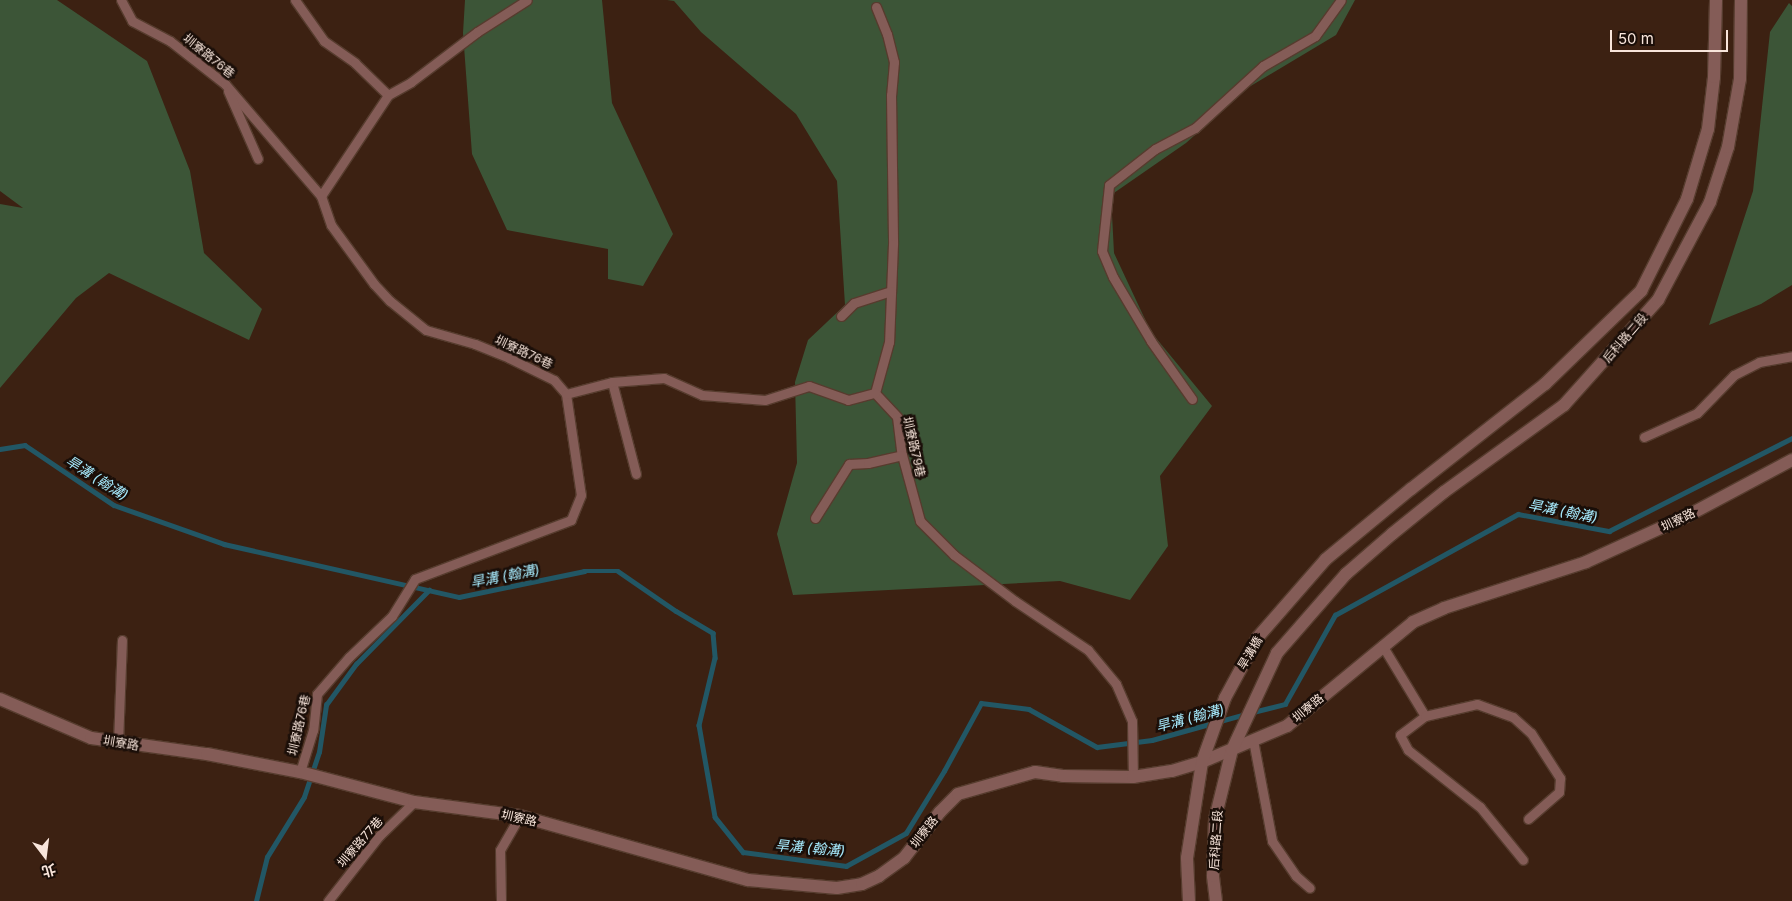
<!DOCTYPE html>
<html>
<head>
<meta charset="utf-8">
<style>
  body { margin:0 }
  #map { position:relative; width:1792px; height:901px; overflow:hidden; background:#3c2112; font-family:Inter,"Noto Sans TC",sans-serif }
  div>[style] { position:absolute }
  .green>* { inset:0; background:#3c5537 }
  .stream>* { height:4.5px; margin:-2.25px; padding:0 2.25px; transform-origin:2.25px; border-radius:2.25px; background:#225765 }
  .roads { filter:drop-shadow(1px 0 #563c2e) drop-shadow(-1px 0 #563c2e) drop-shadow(0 1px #563c2e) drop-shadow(0 -1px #563c2e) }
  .service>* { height:9px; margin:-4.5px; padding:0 4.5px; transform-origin:4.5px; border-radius:4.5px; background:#845c57 }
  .tertiary>* { height:12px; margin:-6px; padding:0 6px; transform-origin:6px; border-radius:6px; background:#845c57 }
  span { translate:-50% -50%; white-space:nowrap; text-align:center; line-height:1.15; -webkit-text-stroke:5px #1a0e08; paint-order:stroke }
  .street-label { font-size:12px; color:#f8e5db }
  .water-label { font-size:14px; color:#a5e8fb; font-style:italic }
  .north { position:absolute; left:20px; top:831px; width:50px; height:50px; -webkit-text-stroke:4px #1a0e08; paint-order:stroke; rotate:165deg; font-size:14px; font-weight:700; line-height:20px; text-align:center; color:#f8e5db }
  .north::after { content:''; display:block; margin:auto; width:18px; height:22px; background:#f8e5db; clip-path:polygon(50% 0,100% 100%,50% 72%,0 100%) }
  .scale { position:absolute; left:1610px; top:30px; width:118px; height:22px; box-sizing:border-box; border:2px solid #f8e5db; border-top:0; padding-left:6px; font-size:15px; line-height:18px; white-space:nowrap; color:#f8e5db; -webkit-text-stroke:4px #1a0e08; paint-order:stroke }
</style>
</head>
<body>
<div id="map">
  <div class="green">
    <div style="clip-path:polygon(0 0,57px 0,147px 61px,190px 171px,204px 253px,262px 309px,249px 340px,109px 273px,76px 298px,0 388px,0 204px,23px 208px,0 191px)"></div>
    <div style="clip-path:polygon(465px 0,602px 0,612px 103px,673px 234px,643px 286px,608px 279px,608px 249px,507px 230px,472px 154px,463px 33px)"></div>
    <div style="clip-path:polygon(667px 0,1355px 0,1336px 35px,1249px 87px,1186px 143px,1111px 195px,1114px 253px,1151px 332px,1212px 406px,1160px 476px,1168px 546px,1130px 600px,1060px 581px,793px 595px,777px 534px,797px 463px,795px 382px,808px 340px,845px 305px,837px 181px,796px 114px,701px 32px,674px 1px)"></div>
    <div style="clip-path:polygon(1789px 3px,1792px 6px,1792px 285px,1761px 304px,1709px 325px,1753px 191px,1770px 32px)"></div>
  </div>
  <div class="stream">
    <div style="left:0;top:449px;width:25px;rotate:-9deg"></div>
    <div style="left:25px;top:445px;width:107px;rotate:34deg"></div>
    <div style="left:114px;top:505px;width:117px;rotate:19.5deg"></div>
    <div style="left:224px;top:544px;width:241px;rotate:12.7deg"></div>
    <div style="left:459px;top:597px;width:128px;rotate:-11.7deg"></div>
    <div style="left:584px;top:571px;width:34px"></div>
    <div style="left:618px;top:571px;width:70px;rotate:34.6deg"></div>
    <div style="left:676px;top:611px;width:43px;rotate:30.7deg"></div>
    <div style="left:713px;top:633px;width:25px;rotate:85deg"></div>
    <div style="left:715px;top:658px;width:69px;rotate:103.4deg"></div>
    <div style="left:699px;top:725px;width:93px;rotate:80.1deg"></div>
    <div style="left:715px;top:817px;width:45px;rotate:51.3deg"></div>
    <div style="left:743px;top:852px;width:104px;rotate:7.7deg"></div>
    <div style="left:846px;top:866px;width:68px;rotate:-28.8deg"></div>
    <div style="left:906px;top:833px;width:73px;rotate:-58.5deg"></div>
    <div style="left:944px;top:771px;width:77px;rotate:-61.4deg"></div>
    <div style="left:981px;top:703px;width:48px;rotate:7.1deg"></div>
    <div style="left:1029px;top:709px;width:78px;rotate:29.2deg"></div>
    <div style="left:1097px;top:747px;width:55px;rotate:-7.3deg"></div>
    <div style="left:1152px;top:740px;width:98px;rotate:-15.5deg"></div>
    <div style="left:1253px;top:712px;width:33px;rotate:-14deg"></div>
    <div style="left:1285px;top:704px;width:102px;rotate:-60.7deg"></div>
    <div style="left:1335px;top:615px;width:209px;rotate:-28.9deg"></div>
    <div style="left:1518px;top:514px;width:93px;rotate:10.6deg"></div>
    <div style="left:1609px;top:531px;width:205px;rotate:-26.9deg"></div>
    <div style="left:256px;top:901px;width:45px;rotate:-76deg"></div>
    <div style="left:267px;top:857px;width:70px;rotate:-58.3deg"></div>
    <div style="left:304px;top:797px;width:47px;rotate:-71.6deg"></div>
    <div style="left:319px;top:752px;width:48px;rotate:-81.5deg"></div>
    <div style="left:326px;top:705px;width:51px;rotate:-53.8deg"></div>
    <div style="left:356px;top:664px;width:104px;rotate:-45.4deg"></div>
  </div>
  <div class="roads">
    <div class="service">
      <div style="left:121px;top:0;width:24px;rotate:62deg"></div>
      <div style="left:132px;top:21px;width:43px;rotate:27.8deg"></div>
      <div style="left:170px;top:41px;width:70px;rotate:38deg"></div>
      <div style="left:225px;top:84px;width:148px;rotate:49.4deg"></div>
      <div style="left:321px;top:196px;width:31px;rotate:71deg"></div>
      <div style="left:331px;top:225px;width:73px;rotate:53.9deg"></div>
      <div style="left:374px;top:284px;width:23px;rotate:47deg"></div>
      <div style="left:390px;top:301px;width:46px;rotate:38.9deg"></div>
      <div style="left:426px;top:330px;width:51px;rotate:15.9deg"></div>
      <div style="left:475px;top:344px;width:37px;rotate:22deg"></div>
      <div style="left:509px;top:358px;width:50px;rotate:26.1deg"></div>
      <div style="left:554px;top:380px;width:18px;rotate:49deg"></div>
      <div style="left:566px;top:394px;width:102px;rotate:81.6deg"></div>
      <div style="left:581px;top:495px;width:27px;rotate:112deg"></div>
      <div style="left:571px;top:520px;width:167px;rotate:159.3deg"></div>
      <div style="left:415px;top:579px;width:44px;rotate:121.9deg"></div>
      <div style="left:392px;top:616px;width:59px;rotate:136.4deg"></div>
      <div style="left:349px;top:657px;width:49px;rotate:130.9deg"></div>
      <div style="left:317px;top:694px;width:36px;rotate:96deg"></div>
      <div style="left:313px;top:730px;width:44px;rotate:107.2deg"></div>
      <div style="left:295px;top:0;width:50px;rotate:54.7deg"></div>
      <div style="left:324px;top:41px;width:38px;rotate:35deg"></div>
      <div style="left:355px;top:63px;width:46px;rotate:44.1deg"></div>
      <div style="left:876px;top:7px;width:29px;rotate:68deg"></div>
      <div style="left:887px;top:34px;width:29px;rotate:76deg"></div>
      <div style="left:894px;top:62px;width:33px;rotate:95deg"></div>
      <div style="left:891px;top:95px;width:149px;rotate:89.2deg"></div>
      <div style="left:893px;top:244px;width:98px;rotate:92.3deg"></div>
      <div style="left:889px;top:342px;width:53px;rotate:105.4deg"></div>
      <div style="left:875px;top:393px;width:33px;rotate:47deg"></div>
      <div style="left:897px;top:417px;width:38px;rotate:83deg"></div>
      <div style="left:902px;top:455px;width:68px;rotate:74.7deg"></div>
      <div style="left:920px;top:521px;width:48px;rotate:45deg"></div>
      <div style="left:954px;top:555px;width:76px;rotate:37deg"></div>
      <div style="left:1015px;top:601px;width:88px;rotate:33.9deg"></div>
      <div style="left:1088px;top:650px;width:44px;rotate:50.5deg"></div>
      <div style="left:1116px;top:684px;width:40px;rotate:66.6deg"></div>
      <div style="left:1132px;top:721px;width:56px;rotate:89deg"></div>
      <div style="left:228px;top:91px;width:74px;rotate:66.2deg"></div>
      <div style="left:321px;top:196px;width:121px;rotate:-56.4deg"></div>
      <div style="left:388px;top:95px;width:26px;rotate:-29deg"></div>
      <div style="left:411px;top:82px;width:83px;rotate:-37.1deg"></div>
      <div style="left:477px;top:32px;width:59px;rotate:-32.6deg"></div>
      <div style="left:841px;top:316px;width:18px;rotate:-45deg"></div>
      <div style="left:854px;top:303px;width:39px;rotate:-18deg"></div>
      <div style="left:612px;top:382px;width:95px;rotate:75.4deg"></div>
      <div style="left:566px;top:394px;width:48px;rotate:-14.6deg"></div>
      <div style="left:612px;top:382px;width:52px;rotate:-4.4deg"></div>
      <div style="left:664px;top:378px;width:42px;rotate:24.1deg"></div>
      <div style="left:702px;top:395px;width:63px;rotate:4.5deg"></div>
      <div style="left:765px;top:400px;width:46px;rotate:-17.7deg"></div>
      <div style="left:809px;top:386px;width:41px;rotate:19.7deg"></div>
      <div style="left:848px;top:400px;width:28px;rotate:-15deg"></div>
      <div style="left:1192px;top:399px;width:71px;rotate:-125.3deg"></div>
      <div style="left:1151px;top:341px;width:74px;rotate:-120.7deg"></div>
      <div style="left:1113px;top:277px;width:28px;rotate:-113deg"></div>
      <div style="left:1102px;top:251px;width:66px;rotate:-83.9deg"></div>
      <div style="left:1109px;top:185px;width:58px;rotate:-38deg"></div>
      <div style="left:1155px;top:149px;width:45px;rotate:-27.7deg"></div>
      <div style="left:1195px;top:128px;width:92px;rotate:-42.4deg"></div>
      <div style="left:1263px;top:66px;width:60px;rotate:-30deg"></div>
      <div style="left:1315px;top:36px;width:44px;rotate:-54.2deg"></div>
      <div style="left:1644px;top:437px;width:58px;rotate:-24.4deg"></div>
      <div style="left:1697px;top:413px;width:53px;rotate:-45.8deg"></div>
      <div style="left:1734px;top:375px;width:28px;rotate:-27deg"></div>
      <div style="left:1759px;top:362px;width:34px;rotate:-10deg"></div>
      <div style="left:815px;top:518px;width:64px;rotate:-57.8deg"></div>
      <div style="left:849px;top:464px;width:19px;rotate:-3deg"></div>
      <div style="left:868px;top:463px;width:35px;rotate:-13deg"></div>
      <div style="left:1382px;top:645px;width:83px;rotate:58.8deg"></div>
      <div style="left:1425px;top:716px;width:31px;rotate:143deg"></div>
      <div style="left:1400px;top:735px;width:17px;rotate:62deg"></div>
      <div style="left:1408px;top:750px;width:92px;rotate:38.4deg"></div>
      <div style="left:1480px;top:807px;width:68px;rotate:50.9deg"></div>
      <div style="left:1425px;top:716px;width:53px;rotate:-13deg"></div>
      <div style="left:1477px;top:704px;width:38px;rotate:20deg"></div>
      <div style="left:1513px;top:717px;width:24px;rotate:42deg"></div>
      <div style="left:1531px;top:733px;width:54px;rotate:57.2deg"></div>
      <div style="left:1560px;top:778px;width:14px;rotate:94deg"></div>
      <div style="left:1559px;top:792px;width:41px;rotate:138.9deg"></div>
      <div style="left:1253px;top:740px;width:103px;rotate:79.3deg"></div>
      <div style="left:1272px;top:841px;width:42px;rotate:55.6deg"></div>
      <div style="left:1296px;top:876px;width:18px;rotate:41deg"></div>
      <div style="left:118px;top:743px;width:103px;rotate:-87.8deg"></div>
      <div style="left:328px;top:901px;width:83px;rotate:-51.9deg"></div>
      <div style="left:379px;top:836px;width:49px;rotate:-44.2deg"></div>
      <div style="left:501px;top:901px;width:51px;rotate:-91.1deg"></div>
      <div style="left:500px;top:850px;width:39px;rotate:-60deg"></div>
    </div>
    <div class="tertiary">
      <div style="left:0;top:699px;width:99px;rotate:23.2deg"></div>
      <div style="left:91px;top:738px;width:117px;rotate:7.9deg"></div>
      <div style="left:207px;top:754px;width:95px;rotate:11deg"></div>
      <div style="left:300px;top:772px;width:118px;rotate:14.7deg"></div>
      <div style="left:414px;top:802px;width:107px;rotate:7.5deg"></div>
      <div style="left:520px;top:816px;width:237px;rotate:15.7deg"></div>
      <div style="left:748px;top:880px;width:89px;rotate:5.1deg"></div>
      <div style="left:837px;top:888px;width:25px;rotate:-9deg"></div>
      <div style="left:862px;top:884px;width:19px;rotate:-25deg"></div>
      <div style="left:879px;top:876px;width:31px;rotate:-36deg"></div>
      <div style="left:904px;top:858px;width:58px;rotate:-52deg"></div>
      <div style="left:940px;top:812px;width:25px;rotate:-45deg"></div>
      <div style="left:958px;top:794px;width:80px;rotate:-15.9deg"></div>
      <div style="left:1035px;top:772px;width:28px;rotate:8deg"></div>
      <div style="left:1063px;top:776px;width:70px;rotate:0.8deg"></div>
      <div style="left:1133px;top:777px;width:39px;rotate:-9deg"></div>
      <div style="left:1172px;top:771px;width:31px;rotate:-17deg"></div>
      <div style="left:1202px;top:762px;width:92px;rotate:-23deg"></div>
      <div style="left:1287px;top:726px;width:163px;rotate:-39.5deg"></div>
      <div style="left:1413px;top:622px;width:34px;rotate:-24deg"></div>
      <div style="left:1444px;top:608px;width:149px;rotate:-17.9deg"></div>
      <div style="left:1586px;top:562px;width:113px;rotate:-24.5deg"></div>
      <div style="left:1689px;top:515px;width:117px;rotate:-28.1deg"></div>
      <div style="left:1189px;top:901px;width:43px;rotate:-92.7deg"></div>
      <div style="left:1187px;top:858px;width:97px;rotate:-81.1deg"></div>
      <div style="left:1202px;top:762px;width:68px;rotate:-70.2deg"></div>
      <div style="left:1225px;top:698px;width:69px;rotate:-61.6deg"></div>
      <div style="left:1258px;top:637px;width:103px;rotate:-48.9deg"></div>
      <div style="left:1326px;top:559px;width:110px;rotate:-39.5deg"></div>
      <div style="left:1411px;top:489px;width:170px;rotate:-38.1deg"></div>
      <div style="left:1545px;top:384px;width:134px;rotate:-44.1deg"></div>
      <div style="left:1641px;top:291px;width:103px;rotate:-63.4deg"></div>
      <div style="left:1687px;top:199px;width:73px;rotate:-73.3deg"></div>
      <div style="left:1708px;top:129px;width:52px;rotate:-83.4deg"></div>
      <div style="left:1714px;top:77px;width:77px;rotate:-88.5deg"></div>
      <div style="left:1216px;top:901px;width:25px;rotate:-97deg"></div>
      <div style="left:1213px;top:876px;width:57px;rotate:-88deg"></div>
      <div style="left:1215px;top:819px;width:71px;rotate:-76.2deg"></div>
      <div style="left:1232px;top:750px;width:107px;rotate:-65.1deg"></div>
      <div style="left:1277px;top:653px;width:105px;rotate:-48.9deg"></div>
      <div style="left:1346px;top:574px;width:61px;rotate:-41deg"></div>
      <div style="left:1392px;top:534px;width:67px;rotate:-38.9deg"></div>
      <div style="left:1444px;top:492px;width:148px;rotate:-35.9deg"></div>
      <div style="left:1564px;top:405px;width:141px;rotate:-48.2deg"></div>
      <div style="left:1658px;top:300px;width:111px;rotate:-62deg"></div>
      <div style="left:1710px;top:202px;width:58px;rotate:-71.9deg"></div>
      <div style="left:1728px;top:147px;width:69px;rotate:-80deg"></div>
      <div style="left:1740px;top:79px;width:79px;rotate:-89.3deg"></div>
    </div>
  </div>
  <div class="street-label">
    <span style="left:209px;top:56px;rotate:39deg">圳寮路76巷</span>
    <span style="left:1625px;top:338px;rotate:-49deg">后科路二段</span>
    <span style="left:524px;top:352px;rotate:25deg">圳寮路76巷</span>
    <span style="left:914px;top:447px;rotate:77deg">圳寮路79巷</span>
    <span style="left:1678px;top:520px;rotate:-26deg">圳寮路</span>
    <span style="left:1250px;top:653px;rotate:-59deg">旱溝橋</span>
    <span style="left:1308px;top:708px;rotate:-40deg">圳寮路</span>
    <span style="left:299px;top:725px;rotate:-77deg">圳寮路76巷</span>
    <span style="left:121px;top:743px;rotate:9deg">圳寮路</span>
    <span style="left:519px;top:818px;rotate:13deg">圳寮路</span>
    <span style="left:924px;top:832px;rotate:-52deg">圳寮路</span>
    <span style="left:1216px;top:840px;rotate:-86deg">后科路二段</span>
    <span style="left:360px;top:842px;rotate:-49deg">圳寮路77巷</span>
  </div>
  <div class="water-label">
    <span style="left:97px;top:478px;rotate:32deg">旱溝 (翰溝)</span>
    <span style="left:1563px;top:511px;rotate:11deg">旱溝 (翰溝)</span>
    <span style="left:505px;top:576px;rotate:-11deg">旱溝 (翰溝)</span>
    <span style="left:1190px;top:718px;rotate:-15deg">旱溝 (翰溝)</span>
    <span style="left:810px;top:848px;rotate:5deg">旱溝 (翰溝)</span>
  </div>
  <div class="north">北</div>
  <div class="scale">50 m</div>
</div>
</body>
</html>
